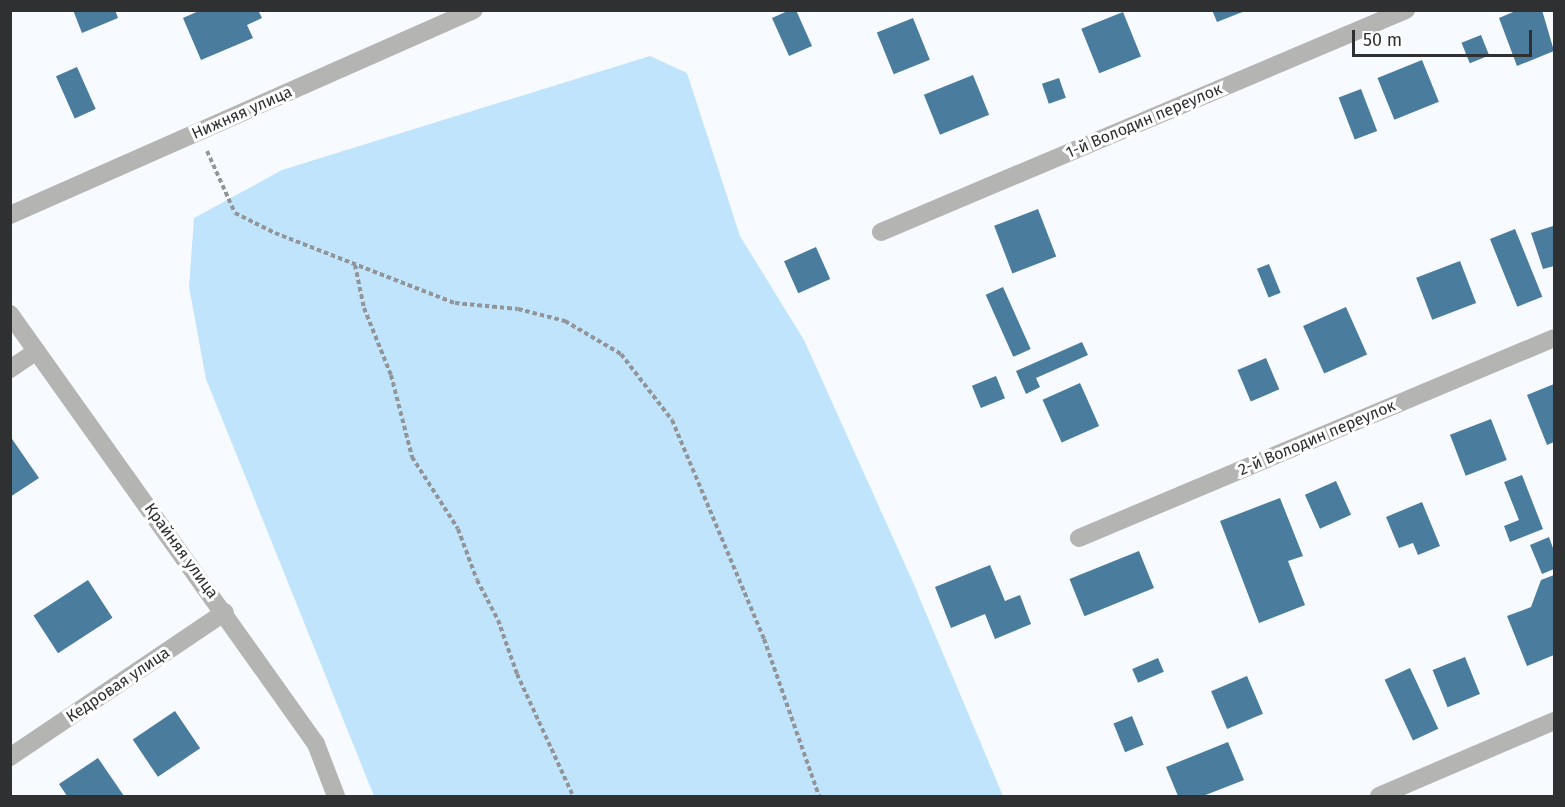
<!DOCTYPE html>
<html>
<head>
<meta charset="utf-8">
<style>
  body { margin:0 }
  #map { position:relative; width:1565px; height:807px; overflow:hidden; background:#f7fbff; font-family:"Fira Sans",sans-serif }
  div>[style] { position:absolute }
  .green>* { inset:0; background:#c1e4fd }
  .building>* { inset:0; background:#4a7c9d; transform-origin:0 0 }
  .path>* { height:4px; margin-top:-2px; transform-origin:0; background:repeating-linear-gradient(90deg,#929597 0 4.5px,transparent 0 7.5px) }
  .street>* { height:18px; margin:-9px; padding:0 9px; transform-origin:9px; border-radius:9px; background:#b4b4b2 }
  span { translate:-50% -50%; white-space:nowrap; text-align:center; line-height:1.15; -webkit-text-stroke:6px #fff; paint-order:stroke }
  .street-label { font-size:16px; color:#2e3031 }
  .frame { position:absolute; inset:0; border:12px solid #2e3031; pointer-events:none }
  .scale { position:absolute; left:1352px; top:30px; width:180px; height:27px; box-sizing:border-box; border:3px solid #2e3031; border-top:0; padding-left:8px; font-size:18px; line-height:21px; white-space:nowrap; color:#2e3031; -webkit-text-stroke:4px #fff; paint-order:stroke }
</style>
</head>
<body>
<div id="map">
  <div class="green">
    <div style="clip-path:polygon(650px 56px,687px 73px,740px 236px,804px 340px,912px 580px,1003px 796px,374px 796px,206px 379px,189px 287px,194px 218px,282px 170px)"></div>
  </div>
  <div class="building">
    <div style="clip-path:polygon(73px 10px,115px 10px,118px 18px,82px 33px)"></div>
    <div style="clip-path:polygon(201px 10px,258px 10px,262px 18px,247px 25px,253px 38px,201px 60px,183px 18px)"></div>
    <div style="clip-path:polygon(790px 10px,796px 10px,812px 46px,789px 56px,772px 18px)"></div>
    <div style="clip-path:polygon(1212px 10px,1245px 10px,1245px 11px,1217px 22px)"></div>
    <div style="clip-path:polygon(1518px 10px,1542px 10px,1554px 51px,1517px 66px,1499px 18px)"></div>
    <div style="left:1123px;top:12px;width:48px;height:45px;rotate:68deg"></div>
    <div style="left:913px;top:18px;width:45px;height:39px;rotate:68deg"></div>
    <div style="left:1481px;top:35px;width:22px;height:21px;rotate:68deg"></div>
    <div style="left:1422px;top:60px;width:45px;height:48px;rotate:68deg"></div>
    <div style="left:77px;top:67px;width:46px;height:23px;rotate:66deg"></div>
    <div style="left:973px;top:75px;width:43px;height:53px;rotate:68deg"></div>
    <div style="left:1059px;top:78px;width:21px;height:18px;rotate:71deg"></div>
    <div style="left:1361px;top:89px;width:45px;height:24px;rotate:69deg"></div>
    <div style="left:1038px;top:209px;width:51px;height:47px;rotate:69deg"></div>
    <div style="clip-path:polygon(1553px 226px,1554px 266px,1543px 269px,1531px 233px)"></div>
    <div style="left:1515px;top:229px;width:73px;height:27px;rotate:68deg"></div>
    <div style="left:816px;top:247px;width:35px;height:35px;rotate:66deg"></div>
    <div style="left:1460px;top:261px;width:45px;height:47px;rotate:69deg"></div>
    <div style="left:1269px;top:264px;width:31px;height:13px;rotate:68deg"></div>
    <div style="left:1003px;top:287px;width:68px;height:19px;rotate:66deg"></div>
    <div style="left:1346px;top:307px;width:52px;height:47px;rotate:66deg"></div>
    <div style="clip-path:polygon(1082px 342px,1088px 355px,1036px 378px,1040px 387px,1026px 394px,1016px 371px)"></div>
    <div style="left:1266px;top:358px;width:34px;height:31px;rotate:67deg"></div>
    <div style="left:996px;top:376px;width:24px;height:26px;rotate:68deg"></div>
    <div style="left:1080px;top:383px;width:47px;height:41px;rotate:66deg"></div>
    <div style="clip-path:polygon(1554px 384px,1554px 442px,1547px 445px,1527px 395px)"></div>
    <div style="left:1491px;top:419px;width:44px;height:44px;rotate:69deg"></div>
    <div style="clip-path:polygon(10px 436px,39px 478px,10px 497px)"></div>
    <div style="clip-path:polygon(1522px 475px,1543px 529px,1510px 542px,1504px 526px,1519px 520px,1504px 482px)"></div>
    <div style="left:1336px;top:481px;width:37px;height:34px;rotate:66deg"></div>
    <div style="clip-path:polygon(1280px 498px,1303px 556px,1288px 561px,1305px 605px,1259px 623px,1220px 521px)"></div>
    <div style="clip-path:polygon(1422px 502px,1440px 546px,1418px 555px,1413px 543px,1399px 548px,1386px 517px)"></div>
    <div style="clip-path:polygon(1549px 537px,1554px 551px,1554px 569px,1542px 574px,1530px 545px)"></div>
    <div style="left:1139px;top:551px;width:40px;height:75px;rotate:68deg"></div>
    <div style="clip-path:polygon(990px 565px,1005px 601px,1020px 595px,1031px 624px,995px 639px,985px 614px,951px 628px,935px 587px)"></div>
    <div style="clip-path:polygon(1554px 575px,1554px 655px,1527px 666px,1507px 616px,1531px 607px,1541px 580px)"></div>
    <div style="left:88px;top:580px;width:45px;height:65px;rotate:57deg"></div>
    <div style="left:1465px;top:657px;width:40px;height:35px;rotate:68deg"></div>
    <div style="left:1158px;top:658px;width:15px;height:28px;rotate:67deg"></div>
    <div style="left:1410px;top:668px;width:67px;height:28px;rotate:65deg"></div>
    <div style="left:1247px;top:676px;width:41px;height:39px;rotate:67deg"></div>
    <div style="left:175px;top:711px;width:45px;height:51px;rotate:56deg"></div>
    <div style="left:1132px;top:716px;width:31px;height:20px;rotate:68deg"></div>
    <div style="clip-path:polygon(1228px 742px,1244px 780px,1203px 796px,1178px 796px,1166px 767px)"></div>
    <div style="clip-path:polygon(98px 758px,124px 796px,67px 796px,59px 784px)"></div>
  </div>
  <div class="path">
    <div style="left:207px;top:151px;width:68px;rotate:65.7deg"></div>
    <div style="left:235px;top:213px;width:45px;rotate:26.6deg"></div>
    <div style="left:275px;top:233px;width:193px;rotate:21.3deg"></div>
    <div style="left:455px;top:303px;width:63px;rotate:5.4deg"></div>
    <div style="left:518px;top:309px;width:49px;rotate:14.3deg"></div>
    <div style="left:565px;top:321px;width:65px;rotate:30.5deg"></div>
    <div style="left:621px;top:354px;width:83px;rotate:52.3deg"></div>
    <div style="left:672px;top:420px;width:238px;rotate:67.2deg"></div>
    <div style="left:764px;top:639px;width:166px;rotate:70.7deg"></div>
    <div style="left:355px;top:265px;width:44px;rotate:78.2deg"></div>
    <div style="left:364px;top:308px;width:72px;rotate:68.1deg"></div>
    <div style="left:391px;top:375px;width:85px;rotate:75.6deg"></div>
    <div style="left:412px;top:457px;width:85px;rotate:57.4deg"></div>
    <div style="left:458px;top:529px;width:54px;rotate:69.6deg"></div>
    <div style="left:477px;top:580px;width:45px;rotate:62.3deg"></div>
    <div style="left:498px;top:620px;width:57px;rotate:70.6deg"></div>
    <div style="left:517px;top:674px;width:134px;rotate:65.3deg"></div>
  </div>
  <div class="street">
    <div style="left:10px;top:215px;width:507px;rotate:-23.84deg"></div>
    <div style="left:881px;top:232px;width:570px;rotate:-22.92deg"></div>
    <div style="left:10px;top:314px;width:528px;rotate:54.56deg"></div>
    <div style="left:316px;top:744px;width:56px;rotate:69deg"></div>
    <div style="left:10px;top:369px;width:32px;rotate:-34deg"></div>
    <div style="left:1079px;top:538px;width:515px;rotate:-22.83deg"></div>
    <div style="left:10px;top:757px;width:259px;rotate:-34deg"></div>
    <div style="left:1379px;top:796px;width:190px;rotate:-23.2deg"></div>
  </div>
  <div class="street-label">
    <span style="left:242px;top:113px;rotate:-24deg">Нижняя улица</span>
    <span style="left:1144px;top:121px;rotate:-23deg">1-й Володин переулок</span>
    <span style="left:1317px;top:438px;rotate:-23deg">2-й Володин переулок</span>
    <span style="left:181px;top:551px;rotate:54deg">Крайняя улица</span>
    <span style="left:118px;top:685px;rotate:-34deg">Кедровая улица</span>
  </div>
  <div class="frame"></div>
  <div class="scale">50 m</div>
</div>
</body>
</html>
